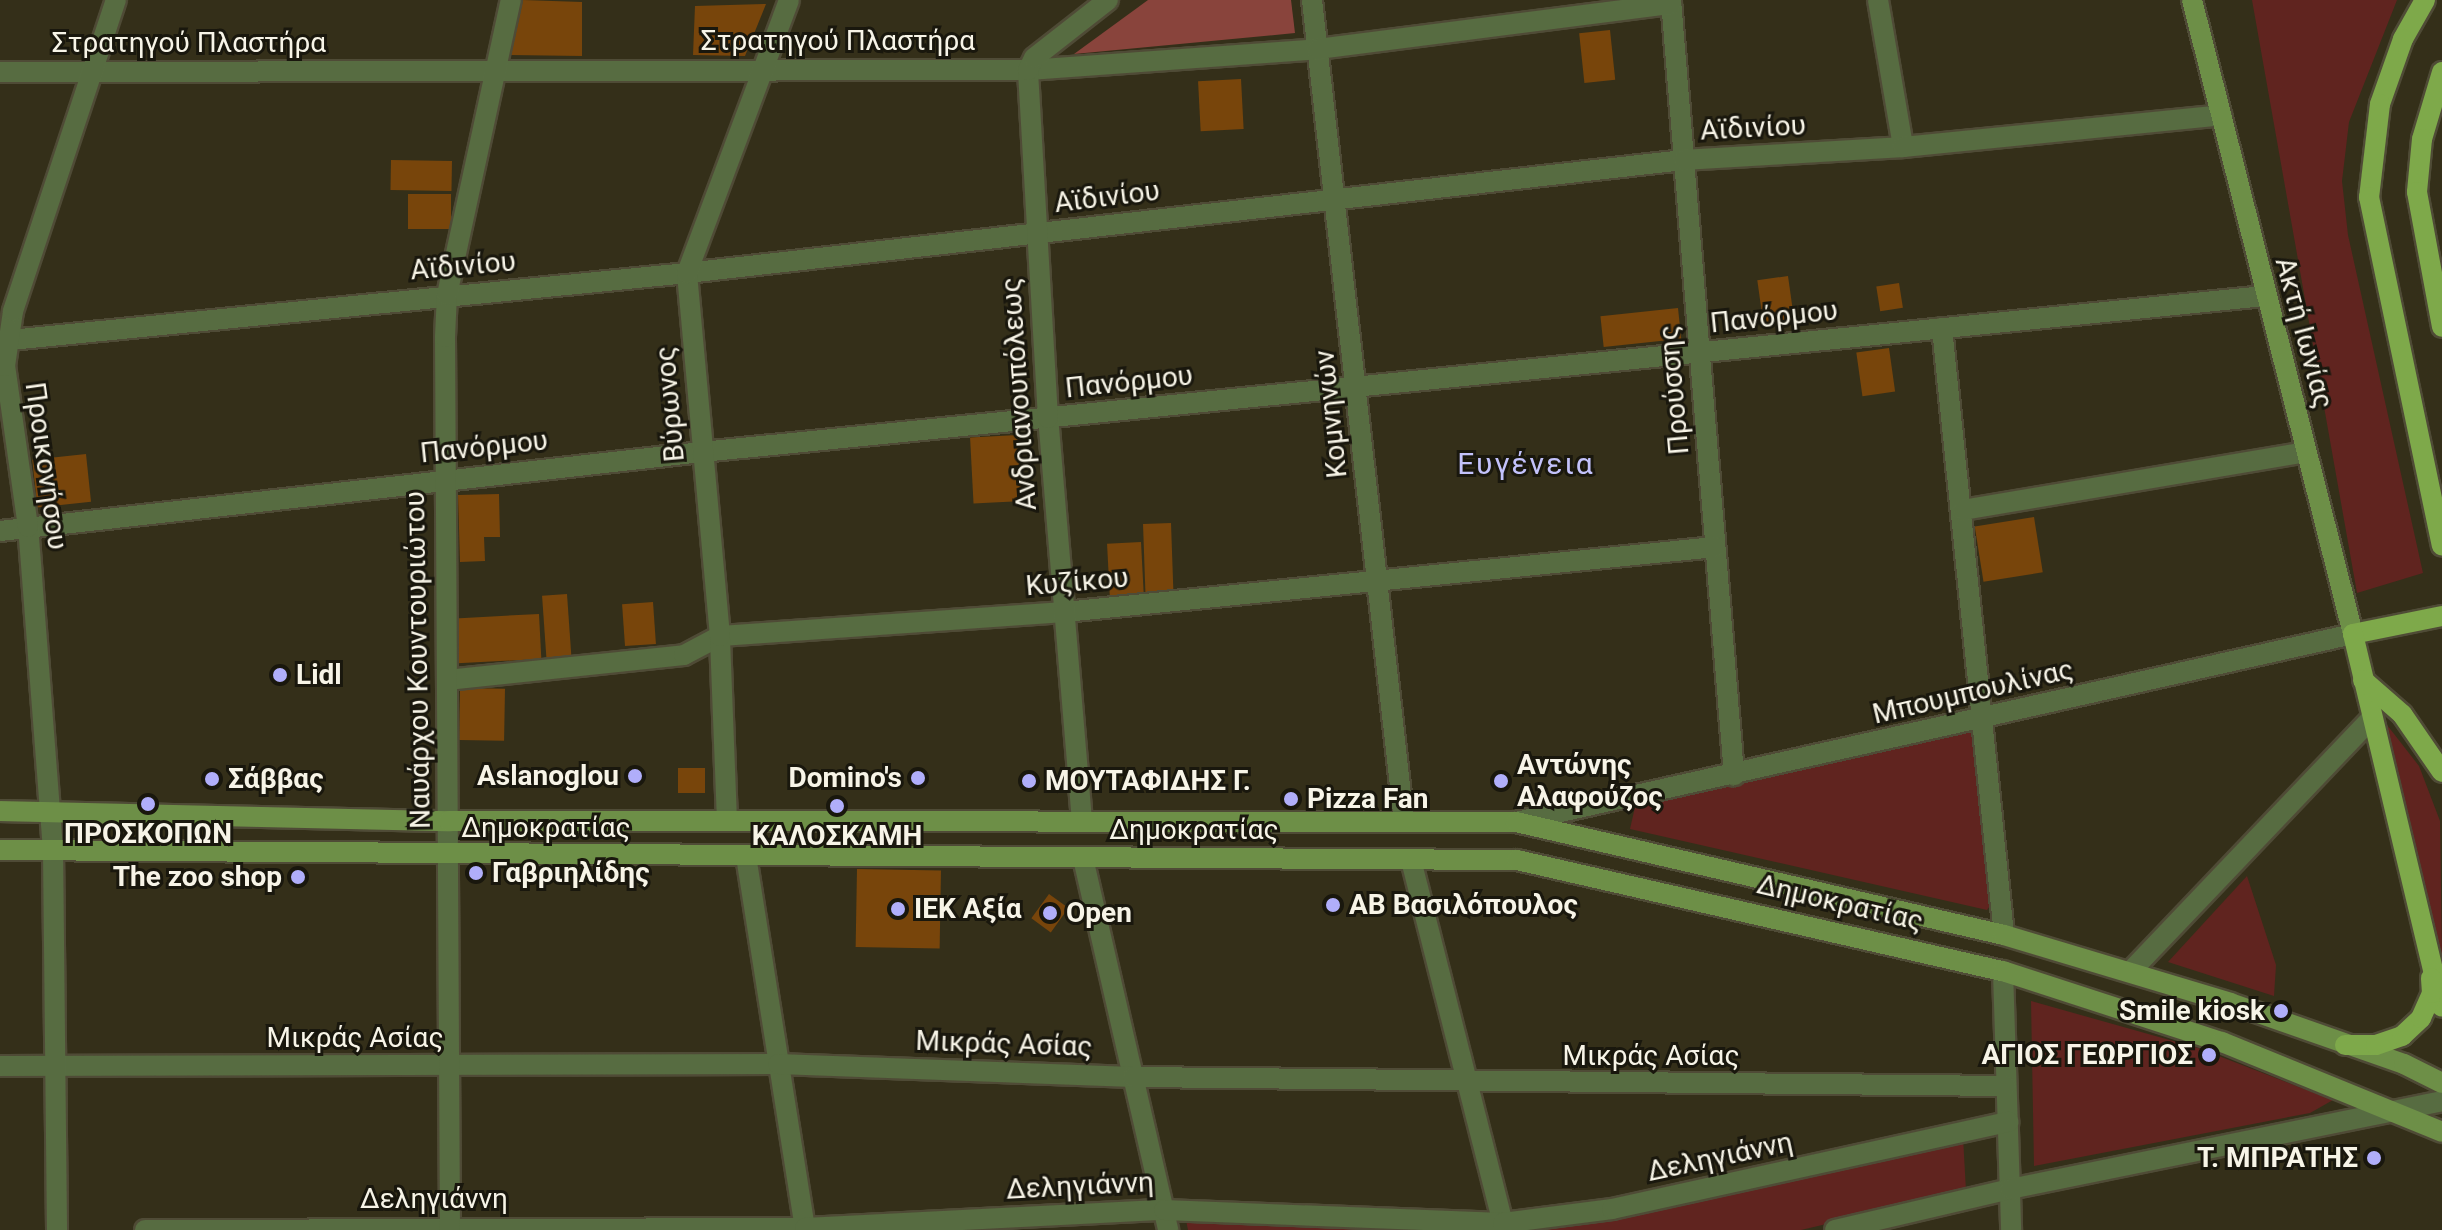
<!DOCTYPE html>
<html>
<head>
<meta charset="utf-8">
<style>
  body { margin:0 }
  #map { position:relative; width:2442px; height:1230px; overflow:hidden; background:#342f19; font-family:Roboto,sans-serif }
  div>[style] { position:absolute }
  .green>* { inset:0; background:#60241f }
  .forest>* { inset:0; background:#89443c }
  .building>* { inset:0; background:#78450b; transform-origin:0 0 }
  .roads { filter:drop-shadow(2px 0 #4f4b36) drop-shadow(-2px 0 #4f4b36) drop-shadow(0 2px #4f4b36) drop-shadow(0 -2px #4f4b36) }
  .street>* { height:20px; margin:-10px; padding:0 10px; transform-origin:10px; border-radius:10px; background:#576c41 }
  .secondary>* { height:20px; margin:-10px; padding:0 10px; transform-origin:10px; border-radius:10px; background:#6d8f47 }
  .primary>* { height:20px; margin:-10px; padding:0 10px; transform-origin:10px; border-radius:10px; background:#7ea94a }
  .dots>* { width:22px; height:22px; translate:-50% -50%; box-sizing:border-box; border:4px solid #19170d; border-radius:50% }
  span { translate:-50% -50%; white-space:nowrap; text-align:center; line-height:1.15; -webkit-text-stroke:6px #19170d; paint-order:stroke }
  .street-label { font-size:28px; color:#f7f4e7 }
  .poi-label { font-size:28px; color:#f7f4e7; font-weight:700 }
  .left { translate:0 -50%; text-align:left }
  .right { translate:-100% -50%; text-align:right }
  .neighbourhood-label { font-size:30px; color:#c3c2fb; letter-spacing:2px }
</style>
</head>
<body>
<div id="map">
  <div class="green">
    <div style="clip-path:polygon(2252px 0,2397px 0,2349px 122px,2342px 181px,2348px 235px,2423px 573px,2357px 593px)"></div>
    <div style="clip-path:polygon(2373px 707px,2419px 766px,2440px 821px,2442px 958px)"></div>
    <div style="clip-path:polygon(1981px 726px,1996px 897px,1987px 910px,1630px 829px,1635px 807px)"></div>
    <div style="clip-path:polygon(2247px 876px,2276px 965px,2274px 996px,2168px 962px)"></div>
    <div style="clip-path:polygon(2031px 1001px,2198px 1048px,2333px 1100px,2310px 1113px,2034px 1166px)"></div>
    <div style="clip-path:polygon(1963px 1137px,1966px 1191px,1801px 1230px,1522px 1230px)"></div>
    <div style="clip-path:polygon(1186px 1220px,1429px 1230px,1188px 1230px)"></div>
  </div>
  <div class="forest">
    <div style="clip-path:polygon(1148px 0,1291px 0,1295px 33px,1074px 54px)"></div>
  </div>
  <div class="building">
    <div style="clip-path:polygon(523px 0,582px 2px,582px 56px,510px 55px)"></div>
    <div style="clip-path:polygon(766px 4px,745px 56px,693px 55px,695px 6px)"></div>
    <div style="left:1610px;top:30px;width:50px;height:31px;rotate:84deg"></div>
    <div style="left:1241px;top:79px;width:50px;height:43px;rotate:87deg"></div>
    <div style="left:391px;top:160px;width:61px;height:30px;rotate:1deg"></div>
    <div style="left:408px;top:194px;width:43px;height:35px"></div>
    <div style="left:1788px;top:276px;width:45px;height:31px;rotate:82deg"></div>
    <div style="left:1899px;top:283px;width:25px;height:23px;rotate:81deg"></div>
    <div style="left:1678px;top:308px;width:31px;height:78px;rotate:84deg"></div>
    <div style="left:1889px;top:348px;width:44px;height:33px;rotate:82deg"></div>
    <div style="left:1019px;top:435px;width:66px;height:49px;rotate:87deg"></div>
    <div style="left:86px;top:454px;width:48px;height:54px;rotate:84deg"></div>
    <div style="clip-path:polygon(499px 494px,500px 537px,484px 537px,485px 561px,460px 562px,458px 495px)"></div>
    <div style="left:2034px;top:517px;width:56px;height:60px;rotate:81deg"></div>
    <div style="left:1171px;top:523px;width:73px;height:28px;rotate:88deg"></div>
    <div style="left:1141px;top:542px;width:55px;height:34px;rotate:87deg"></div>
    <div style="left:567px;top:594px;width:62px;height:25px;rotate:86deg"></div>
    <div style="left:653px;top:602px;width:42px;height:31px;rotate:86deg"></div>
    <div style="left:539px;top:614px;width:45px;height:84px;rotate:87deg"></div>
    <div style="left:460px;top:688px;width:45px;height:52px;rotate:1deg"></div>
    <div style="left:678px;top:768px;width:27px;height:25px"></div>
    <div style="left:857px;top:869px;width:84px;height:78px;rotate:1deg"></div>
    <div style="left:1049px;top:894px;width:24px;height:30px;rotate:36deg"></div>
  </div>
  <div class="roads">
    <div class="street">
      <div style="left:1312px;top:0;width:827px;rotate:83.61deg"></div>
      <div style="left:1671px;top:0;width:778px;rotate:85.35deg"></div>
      <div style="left:1878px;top:0;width:149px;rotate:80.3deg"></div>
      <div style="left:0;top:72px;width:1028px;rotate:-0.11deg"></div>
      <div style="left:1028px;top:70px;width:291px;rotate:-4.1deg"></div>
      <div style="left:1318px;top:49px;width:356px;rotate:-7.3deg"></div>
      <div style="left:1942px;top:328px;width:610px;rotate:84.17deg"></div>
      <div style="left:0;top:341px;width:690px;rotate:-5.65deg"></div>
      <div style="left:687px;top:273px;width:1003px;rotate:-6.47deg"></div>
      <div style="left:1684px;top:160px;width:219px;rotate:-3.4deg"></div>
      <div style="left:1903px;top:147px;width:320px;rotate:-5.7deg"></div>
      <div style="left:1963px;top:510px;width:348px;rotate:-9.6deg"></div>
      <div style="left:0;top:531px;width:706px;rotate:-6.42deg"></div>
      <div style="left:702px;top:452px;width:1571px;rotate:-5.7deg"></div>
      <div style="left:447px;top:680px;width:238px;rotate:-6deg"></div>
      <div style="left:684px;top:655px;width:41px;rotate:-27.8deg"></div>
      <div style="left:720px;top:636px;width:346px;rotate:-4deg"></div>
      <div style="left:1065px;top:612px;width:653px;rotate:-5.71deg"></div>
      <div style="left:727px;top:821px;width:185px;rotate:-92.2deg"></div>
      <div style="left:720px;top:636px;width:364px;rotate:-95.2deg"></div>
      <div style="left:687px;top:273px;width:291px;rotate:-69.5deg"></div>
      <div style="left:1082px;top:821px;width:404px;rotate:-94.8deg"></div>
      <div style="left:1048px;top:418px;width:349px;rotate:-93.3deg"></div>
      <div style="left:1028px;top:70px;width:13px;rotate:-63deg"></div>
      <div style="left:1034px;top:58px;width:94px;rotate:-38.1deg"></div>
      <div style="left:1516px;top:822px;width:858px;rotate:-12.66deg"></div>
      <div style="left:746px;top:856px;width:379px;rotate:81deg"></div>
      <div style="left:1083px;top:858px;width:382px;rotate:77.1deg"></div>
      <div style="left:1411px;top:860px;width:374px;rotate:75.8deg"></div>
      <div style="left:2003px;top:971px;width:259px;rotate:88.2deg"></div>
      <div style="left:2131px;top:971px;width:348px;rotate:-46.4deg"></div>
      <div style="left:0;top:1066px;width:778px;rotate:-0.15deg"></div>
      <div style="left:778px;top:1064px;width:355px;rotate:2.1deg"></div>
      <div style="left:1133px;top:1077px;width:873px;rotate:0.59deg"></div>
      <div style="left:57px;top:1230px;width:380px;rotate:-90.6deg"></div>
      <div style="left:53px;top:850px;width:324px;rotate:-94.4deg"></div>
      <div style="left:28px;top:527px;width:163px;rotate:-98.1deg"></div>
      <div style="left:5px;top:366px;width:56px;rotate:-81.7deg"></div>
      <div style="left:13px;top:311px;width:328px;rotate:-71.7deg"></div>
      <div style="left:145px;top:1230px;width:660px;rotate:-0.17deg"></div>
      <div style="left:805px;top:1228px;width:359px;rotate:-2.9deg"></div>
      <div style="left:1164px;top:1210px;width:339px;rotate:2.2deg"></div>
      <div style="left:1503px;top:1223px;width:110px;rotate:-7.3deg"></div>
      <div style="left:1612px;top:1209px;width:406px;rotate:-12.4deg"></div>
      <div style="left:450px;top:1230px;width:893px;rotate:-90.32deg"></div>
      <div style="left:445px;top:337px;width:42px;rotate:-87.3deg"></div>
      <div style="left:447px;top:295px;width:302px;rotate:-77.8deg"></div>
      <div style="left:1835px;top:1230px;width:180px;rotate:-13.2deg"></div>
      <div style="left:2010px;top:1189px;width:441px;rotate:-11.5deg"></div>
    </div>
    <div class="secondary">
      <div style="left:2192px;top:0;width:654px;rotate:75.75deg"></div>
      <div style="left:0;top:811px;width:449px;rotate:1.3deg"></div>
      <div style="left:449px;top:821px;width:1067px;rotate:0.05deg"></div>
      <div style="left:1516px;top:822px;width:501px;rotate:13.04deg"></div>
      <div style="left:2004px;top:935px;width:236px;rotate:16.7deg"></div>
      <div style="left:2230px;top:1003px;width:184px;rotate:19.3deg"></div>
      <div style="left:2404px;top:1064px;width:42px;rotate:26.6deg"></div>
      <div style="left:0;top:850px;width:1517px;rotate:0.38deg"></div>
      <div style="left:1517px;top:860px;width:499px;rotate:12.9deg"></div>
      <div style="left:2003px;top:971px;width:230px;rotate:18deg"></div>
      <div style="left:2222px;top:1042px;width:238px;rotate:22.2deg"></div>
    </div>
    <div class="primary">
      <div style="left:2425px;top:0;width:45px;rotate:119.4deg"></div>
      <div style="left:2403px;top:39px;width:69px;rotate:109.5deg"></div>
      <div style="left:2380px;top:104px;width:94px;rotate:96.7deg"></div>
      <div style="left:2369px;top:197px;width:356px;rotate:78.2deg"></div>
      <div style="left:2442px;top:72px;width:70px;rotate:106.6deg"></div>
      <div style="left:2422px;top:139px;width:53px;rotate:95.4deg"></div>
      <div style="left:2417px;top:192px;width:137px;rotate:79.5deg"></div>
      <div style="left:2442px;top:616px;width:91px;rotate:168.6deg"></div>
      <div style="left:2353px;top:634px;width:383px;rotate:76.6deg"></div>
      <div style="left:2363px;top:680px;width:52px;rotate:41.1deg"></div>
      <div style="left:2402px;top:714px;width:70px;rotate:55.4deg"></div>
      <div style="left:2345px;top:1045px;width:31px"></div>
      <div style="left:2376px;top:1045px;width:28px;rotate:-19deg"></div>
      <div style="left:2402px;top:1036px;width:26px;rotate:-43deg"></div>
      <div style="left:2421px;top:1018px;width:27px;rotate:-66deg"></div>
      <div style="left:2432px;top:993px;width:15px;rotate:-94deg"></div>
    </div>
  </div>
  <div class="dots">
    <div style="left:280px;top:675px;background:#b0aefa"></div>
    <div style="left:635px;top:776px;background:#b0aefa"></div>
    <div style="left:918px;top:778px;background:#b0aefa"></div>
    <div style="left:212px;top:779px;background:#b0aefa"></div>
    <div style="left:1029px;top:781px;background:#b0aefa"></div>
    <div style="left:1501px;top:781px;background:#b0aefa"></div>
    <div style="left:1291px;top:799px;background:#b0aefa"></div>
    <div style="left:148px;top:804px;background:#b0aefa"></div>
    <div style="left:837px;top:806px;background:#b0aefa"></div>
    <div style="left:476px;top:873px;background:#b0aefa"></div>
    <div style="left:298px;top:877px;background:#b0aefa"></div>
    <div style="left:1333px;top:905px;background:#b0aefa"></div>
    <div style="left:898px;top:909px;background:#b0aefa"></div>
    <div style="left:1050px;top:913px;background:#b0aefa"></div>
    <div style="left:2281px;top:1011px;background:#b0aefa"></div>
    <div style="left:2209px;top:1055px;background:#b0aefa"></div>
    <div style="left:2374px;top:1158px;background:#b0aefa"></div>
  </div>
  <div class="street-label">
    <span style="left:838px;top:41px">Στρατηγού Πλαστήρα</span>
    <span style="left:189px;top:43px">Στρατηγού Πλαστήρα</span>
    <span style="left:1753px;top:128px;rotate:-3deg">Αϊδινίου</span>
    <span style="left:1107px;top:197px;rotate:-7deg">Αϊδινίου</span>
    <span style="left:463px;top:266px;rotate:-5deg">Αϊδινίου</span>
    <span style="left:1774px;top:317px;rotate:-6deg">Πανόρμου</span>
    <span style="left:2304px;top:333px;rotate:75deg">Ακτή Ιωνίας</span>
    <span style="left:1129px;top:382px;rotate:-6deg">Πανόρμου</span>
    <span style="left:1674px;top:390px;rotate:-95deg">Προύσσης</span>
    <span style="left:1019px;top:394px;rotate:-94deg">Ανδριανουπόλεως</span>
    <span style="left:670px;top:404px;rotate:-95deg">Βύρωνος</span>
    <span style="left:1331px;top:414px;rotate:-96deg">Κομνηνών</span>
    <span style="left:484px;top:447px;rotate:-6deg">Πανόρμου</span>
    <span style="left:46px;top:466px;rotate:82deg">Προικονήσου</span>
    <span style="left:1077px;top:582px;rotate:-5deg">Κυζίκου</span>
    <span style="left:418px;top:660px;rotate:-91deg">Ναυάρχου Κουντουριώτου</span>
    <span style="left:1973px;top:692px;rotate:-13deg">Μπουμπουλίνας</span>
    <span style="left:546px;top:828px">Δημοκρατίας</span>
    <span style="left:1194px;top:830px">Δημοκρατίας</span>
    <span style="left:1840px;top:903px;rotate:13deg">Δημοκρατίας</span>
    <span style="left:355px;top:1038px">Μικράς Ασίας</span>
    <span style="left:1004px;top:1044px;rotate:2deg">Μικράς Ασίας</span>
    <span style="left:1651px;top:1056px">Μικράς Ασίας</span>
    <span style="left:1720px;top:1157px;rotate:-12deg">Δεληγιάννη</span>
    <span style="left:1080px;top:1186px;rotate:-3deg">Δεληγιάννη</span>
    <span style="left:434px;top:1199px">Δεληγιάννη</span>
  </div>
  <div class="poi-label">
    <span class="left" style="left:296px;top:675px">Lidl</span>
    <span class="left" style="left:1517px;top:781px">Αντώνης<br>Αλαφούζος</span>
    <span class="right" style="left:619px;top:776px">Aslanoglou</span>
    <span class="right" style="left:902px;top:778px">Domino's</span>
    <span class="left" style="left:228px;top:779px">Σάββας</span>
    <span class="left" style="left:1045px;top:781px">ΜΟΥΤΑΦΙΔΗΣ Γ.</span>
    <span class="left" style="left:1307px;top:799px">Pizza Fan</span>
    <span style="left:148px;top:834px">ΠΡΟΣΚΟΠΩΝ</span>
    <span style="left:837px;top:836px">ΚΑΛΟΣΚΑΜΗ</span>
    <span class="left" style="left:492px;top:873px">Γαβριηλίδης</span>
    <span class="right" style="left:282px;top:877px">The zoo shop</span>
    <span class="left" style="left:1349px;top:905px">ΑΒ Βασιλόπουλος</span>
    <span class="left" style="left:914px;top:909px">ΙΕΚ Αξία</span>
    <span class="left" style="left:1066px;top:913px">Open</span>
    <span class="right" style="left:2265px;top:1011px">Smile kiosk</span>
    <span class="right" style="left:2193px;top:1055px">ΑΓΙΟΣ ΓΕΩΡΓΙΟΣ</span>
    <span class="right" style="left:2358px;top:1158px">Τ. ΜΠΡΑΤΗΣ</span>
  </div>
  <div class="neighbourhood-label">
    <span style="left:1526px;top:464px">Ευγένεια</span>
  </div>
</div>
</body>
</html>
